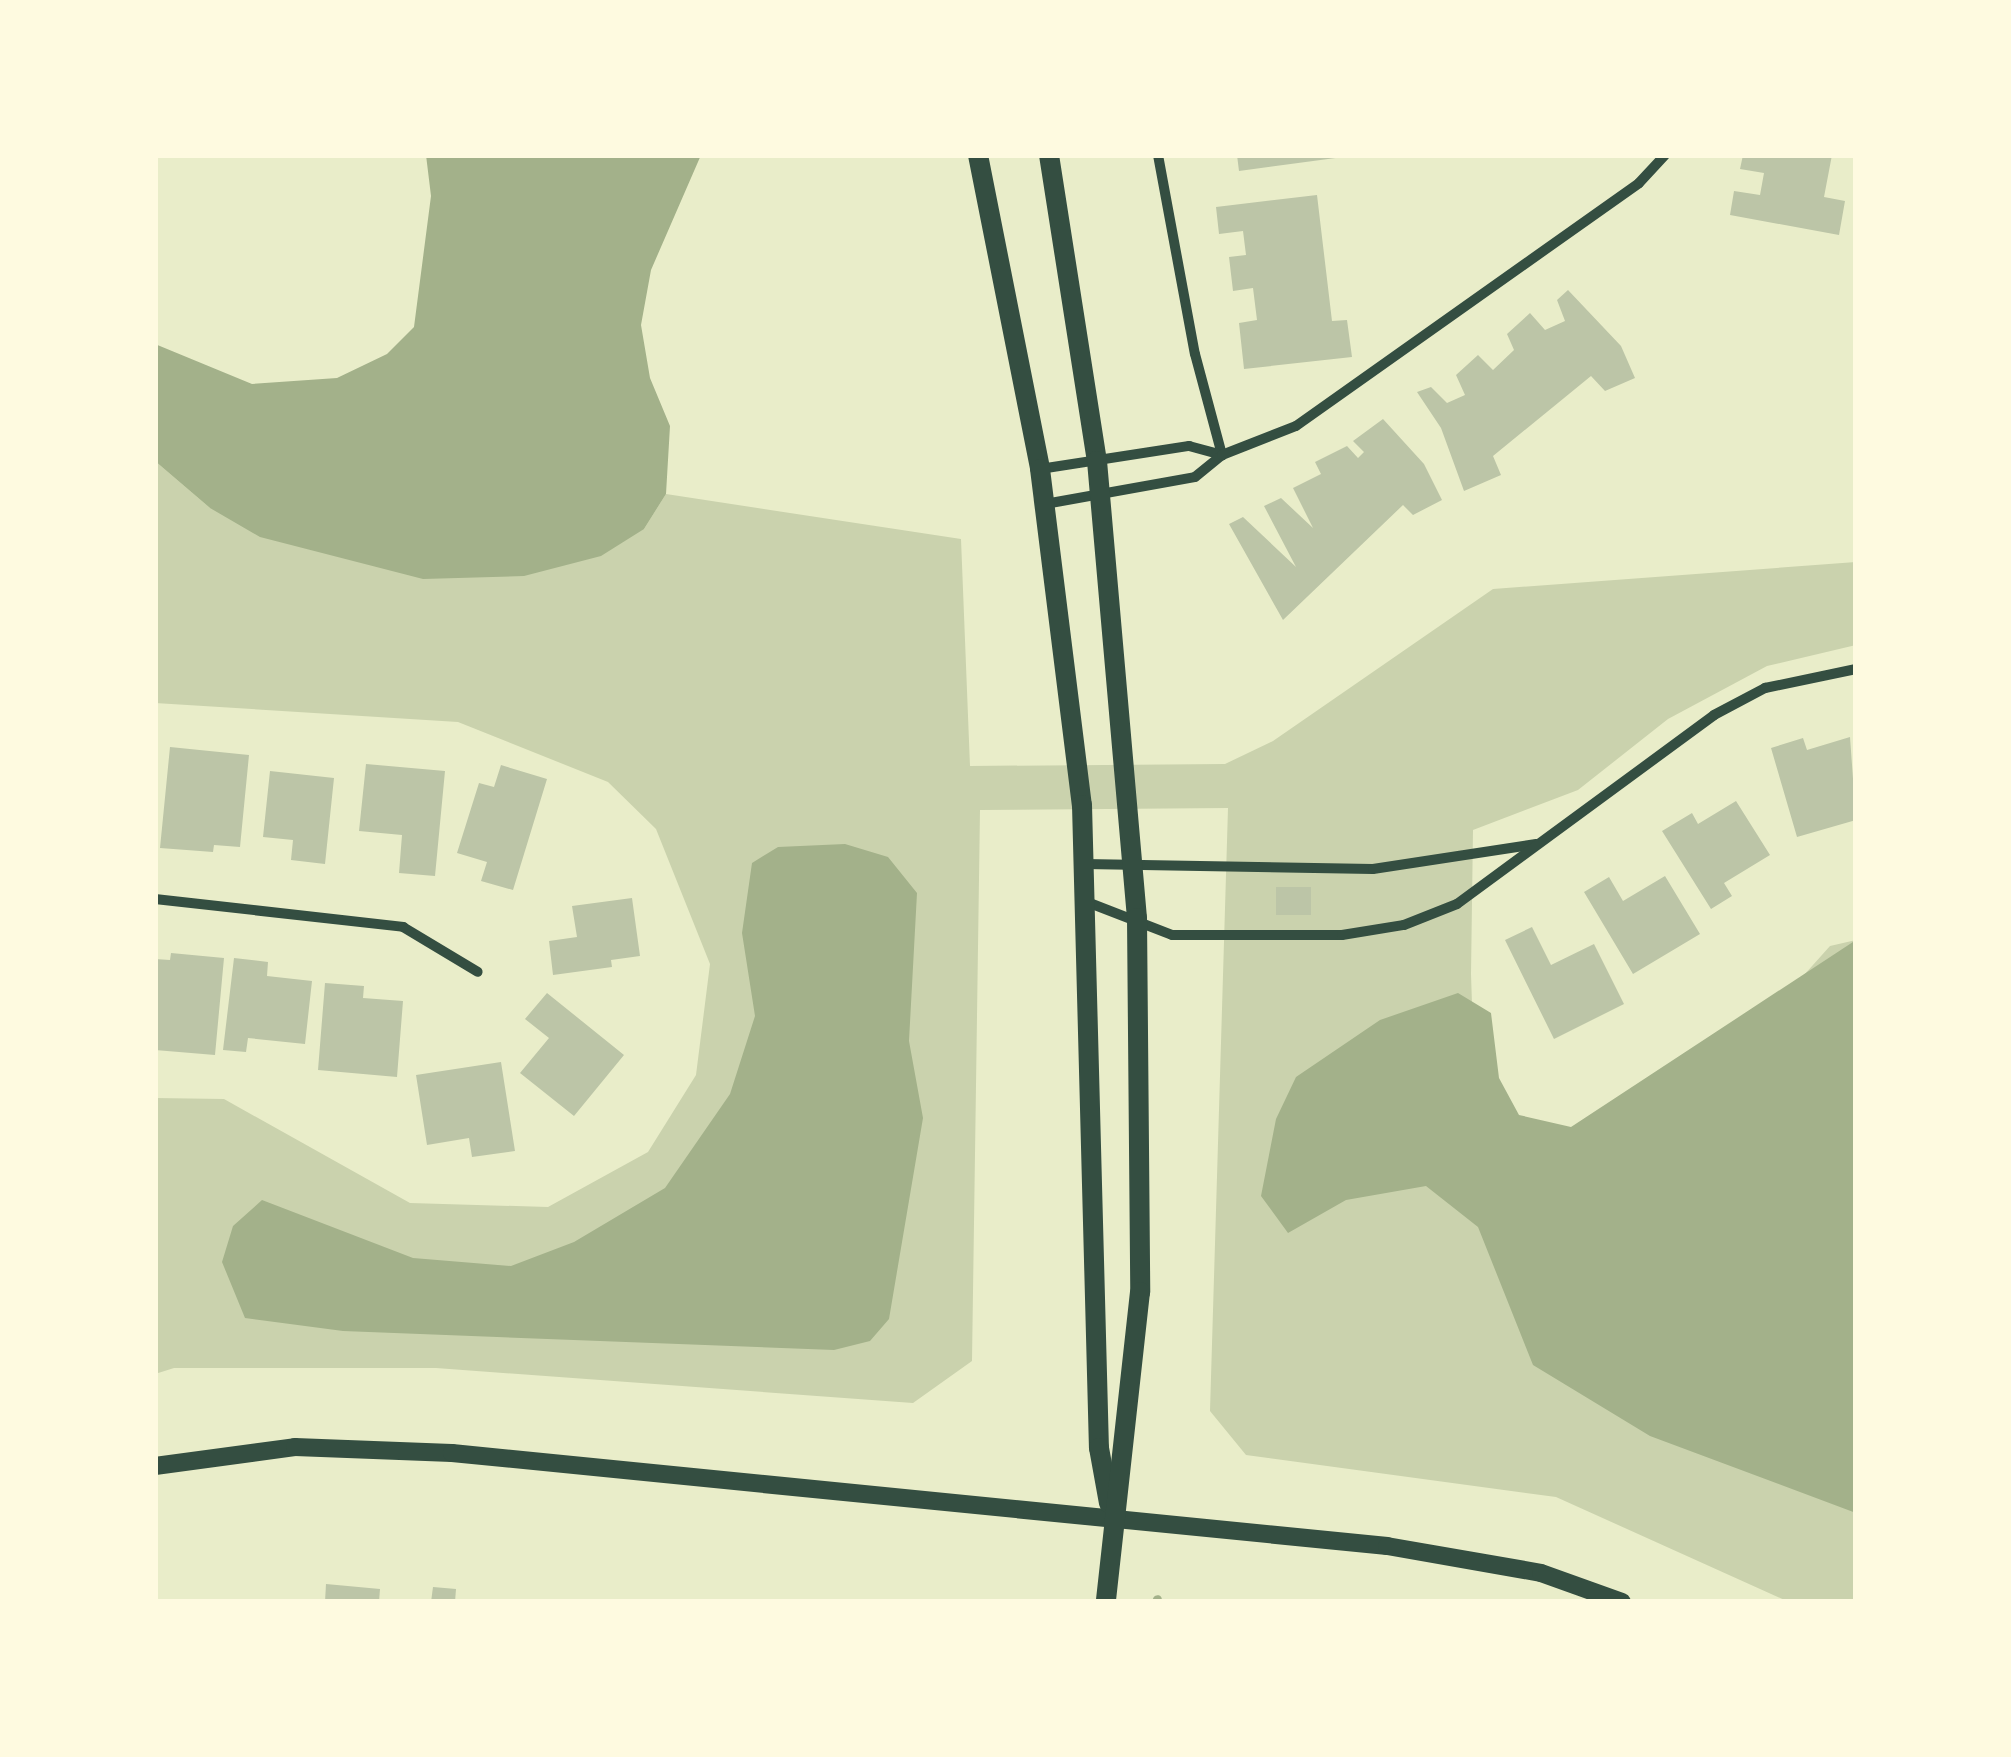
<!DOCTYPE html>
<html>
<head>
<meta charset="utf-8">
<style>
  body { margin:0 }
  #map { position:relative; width:2011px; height:1757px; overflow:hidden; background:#e9edc9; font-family:Roboto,sans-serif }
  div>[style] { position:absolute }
  .green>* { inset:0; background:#cad2ad }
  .water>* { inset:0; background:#a3b18a }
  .stream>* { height:9px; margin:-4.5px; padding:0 4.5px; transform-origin:4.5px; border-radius:4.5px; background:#a3b18a }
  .building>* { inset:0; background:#bcc5a7; transform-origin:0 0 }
  .minor>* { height:10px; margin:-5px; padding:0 5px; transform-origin:5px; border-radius:5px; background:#344e41 }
  .tertiary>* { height:18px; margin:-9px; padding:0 9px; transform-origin:9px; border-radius:9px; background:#344e41 }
  .secondary>* { height:20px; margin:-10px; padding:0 10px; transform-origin:10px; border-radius:10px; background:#344e41 }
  span { translate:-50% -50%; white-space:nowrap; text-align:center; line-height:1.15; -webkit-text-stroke:10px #fefae0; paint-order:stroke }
  .frame { position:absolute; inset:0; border:158px solid #fefae0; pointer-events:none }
</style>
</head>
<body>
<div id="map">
  <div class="green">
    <div style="clip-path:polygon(155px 461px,210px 508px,644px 529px,666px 494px,961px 539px,970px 766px,1225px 764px,1273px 741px,1493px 589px,1856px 562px,1856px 645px,1767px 666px,1668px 719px,1578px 790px,1473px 830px,1471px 974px,1473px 1034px,1490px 1113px,1555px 1134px,1638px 1101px,1762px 1022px,1830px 946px,1856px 940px,1856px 1602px,1789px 1602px,1556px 1497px,1246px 1455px,1210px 1411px,1228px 808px,980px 810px,972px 1361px,913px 1403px,436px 1368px,174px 1368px,155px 1374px,155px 1098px,224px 1099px,410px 1203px,548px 1207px,648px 1152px,696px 1075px,710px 964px,656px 829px,608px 782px,458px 722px,155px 703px)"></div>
  </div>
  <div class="water">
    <div style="clip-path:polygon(426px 155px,701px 155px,651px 270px,641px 325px,650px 378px,670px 426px,666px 494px,644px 529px,601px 556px,524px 576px,423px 579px,260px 537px,210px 508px,155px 461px,155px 344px,252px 384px,337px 378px,387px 354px,414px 327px,431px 196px)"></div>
    <div style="clip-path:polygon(845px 844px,888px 857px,917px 893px,909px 1041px,923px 1118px,889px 1319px,870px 1341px,834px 1350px,343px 1331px,245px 1318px,222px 1262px,233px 1226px,262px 1200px,413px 1258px,511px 1266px,574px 1242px,665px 1188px,730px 1094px,755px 1016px,742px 933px,752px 863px,778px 847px)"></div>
    <div style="clip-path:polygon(1856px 940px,1856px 1513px,1650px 1436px,1533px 1365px,1478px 1227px,1426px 1186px,1346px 1200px,1288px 1233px,1261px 1196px,1276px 1119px,1296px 1077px,1380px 1020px,1458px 993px,1491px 1013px,1499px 1078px,1519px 1115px,1571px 1127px)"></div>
  </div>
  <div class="stream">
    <div style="left:1156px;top:1602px;width:3px;rotate:-72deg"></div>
  </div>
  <div class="building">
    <div style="clip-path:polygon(1237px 155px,1343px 155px,1343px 157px,1239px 171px)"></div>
    <div style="clip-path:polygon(1743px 155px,1832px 155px,1824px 197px,1845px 201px,1839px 235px,1730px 215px,1734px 191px,1760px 195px,1764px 173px,1740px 169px)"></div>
    <div style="clip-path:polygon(1317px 195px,1332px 321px,1347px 320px,1352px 357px,1244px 369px,1239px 323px,1257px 320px,1253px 288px,1233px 291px,1229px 257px,1246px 255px,1243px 231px,1219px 234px,1216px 207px)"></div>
    <div style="clip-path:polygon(1568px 290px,1621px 346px,1635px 378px,1605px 391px,1591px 376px,1493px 456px,1501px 475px,1464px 491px,1441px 428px,1417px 392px,1431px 387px,1447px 403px,1465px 395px,1456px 375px,1478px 355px,1493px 370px,1514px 350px,1507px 334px,1530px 313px,1545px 330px,1565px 321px,1557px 300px)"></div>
    <div style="clip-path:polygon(1383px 419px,1424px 464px,1442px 500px,1413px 515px,1403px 505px,1283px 620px,1229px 524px,1243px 517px,1296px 567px,1264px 506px,1281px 498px,1313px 528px,1293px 488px,1321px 474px,1315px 462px,1347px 446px,1358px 458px,1364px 452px,1353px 441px)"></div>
    <div style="clip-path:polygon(1850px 737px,1856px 820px,1797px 837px,1771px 748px,1803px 738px,1807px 750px)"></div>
    <div style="clip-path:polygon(170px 747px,249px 755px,240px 847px,214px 845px,213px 852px,160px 848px)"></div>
    <div style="clip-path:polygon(366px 764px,445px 771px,435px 876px,399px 873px,402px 835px,359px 831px)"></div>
    <div style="clip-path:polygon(501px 765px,547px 779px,513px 890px,481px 881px,487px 862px,457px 853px,479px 783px,494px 787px)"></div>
    <div style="clip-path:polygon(270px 771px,334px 778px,325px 864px,291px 860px,293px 840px,263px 837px)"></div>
    <div style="clip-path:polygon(1736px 801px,1770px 855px,1724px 883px,1732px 896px,1711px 909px,1662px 831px,1692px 813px,1698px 824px)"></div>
    <div style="clip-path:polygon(1665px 876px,1700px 934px,1633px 974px,1584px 892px,1609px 877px,1623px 901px)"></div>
    <div style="left:1276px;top:887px;width:35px;height:28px"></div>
    <div style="clip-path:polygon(632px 898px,640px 956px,611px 960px,612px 967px,553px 975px,549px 941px,577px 937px,572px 906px)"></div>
    <div style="clip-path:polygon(1532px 927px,1551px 965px,1594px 944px,1624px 1004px,1554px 1039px,1505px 940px)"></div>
    <div style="clip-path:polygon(171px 953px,224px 958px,215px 1055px,155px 1050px,155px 959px,170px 960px)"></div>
    <div style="clip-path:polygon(234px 958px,268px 962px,267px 976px,312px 981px,305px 1044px,248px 1038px,246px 1052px,223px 1050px)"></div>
    <div style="clip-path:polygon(325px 983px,364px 986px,363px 998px,403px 1001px,397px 1077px,318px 1070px)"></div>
    <div style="clip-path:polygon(547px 993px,624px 1055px,574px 1116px,520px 1073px,549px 1038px,525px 1019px)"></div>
    <div style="clip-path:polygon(501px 1062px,515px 1151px,472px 1157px,469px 1138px,427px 1145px,416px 1075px)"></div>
    <div style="clip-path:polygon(326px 1584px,380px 1589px,379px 1602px,325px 1602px)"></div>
    <div style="clip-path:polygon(433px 1587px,456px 1589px,455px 1602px,431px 1602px)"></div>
  </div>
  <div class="minor">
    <div style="left:1158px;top:155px;width:202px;rotate:79.5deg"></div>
    <div style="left:1195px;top:354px;width:105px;rotate:75deg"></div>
    <div style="left:1040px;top:469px;width:151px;rotate:-8.8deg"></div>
    <div style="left:1189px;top:446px;width:34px;rotate:15deg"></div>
    <div style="left:1045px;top:504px;width:152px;rotate:-10.2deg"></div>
    <div style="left:1195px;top:477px;width:35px;rotate:-39deg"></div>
    <div style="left:1222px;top:455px;width:79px;rotate:-21.4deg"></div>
    <div style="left:1296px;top:426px;width:420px;rotate:-35.3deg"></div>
    <div style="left:1639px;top:183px;width:38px;rotate:-47deg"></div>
    <div style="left:1085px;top:864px;width:288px;rotate:1deg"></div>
    <div style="left:1373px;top:869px;width:165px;rotate:-8.7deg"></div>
    <div style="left:155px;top:899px;width:250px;rotate:6.4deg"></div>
    <div style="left:403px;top:927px;width:87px;rotate:31deg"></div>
    <div style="left:1087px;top:902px;width:91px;rotate:21.2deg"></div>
    <div style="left:1172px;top:935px;width:170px"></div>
    <div style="left:1342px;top:935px;width:63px;rotate:-9.2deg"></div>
    <div style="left:1404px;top:925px;width:57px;rotate:-21.6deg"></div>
    <div style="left:1457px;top:904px;width:319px;rotate:-36.3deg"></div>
    <div style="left:1714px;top:715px;width:58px;rotate:-27.9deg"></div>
    <div style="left:1765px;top:688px;width:93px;rotate:-11.8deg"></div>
  </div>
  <div class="tertiary">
    <div style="left:155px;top:1466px;width:141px;rotate:-7.7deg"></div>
    <div style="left:295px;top:1447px;width:157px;rotate:2.2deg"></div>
    <div style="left:452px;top:1453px;width:940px;rotate:5.68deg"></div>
    <div style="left:1387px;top:1546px;width:156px;rotate:9.9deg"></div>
    <div style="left:1541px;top:1573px;width:86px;rotate:19.7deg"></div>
  </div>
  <div class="secondary">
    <div style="left:978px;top:155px;width:320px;rotate:78.8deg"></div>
    <div style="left:1040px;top:469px;width:339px;rotate:82.9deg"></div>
    <div style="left:1082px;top:805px;width:643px;rotate:88.49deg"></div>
    <div style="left:1099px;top:1448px;width:56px;rotate:79.7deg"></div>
    <div style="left:1049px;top:155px;width:310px;rotate:81.1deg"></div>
    <div style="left:1097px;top:461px;width:459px;rotate:85deg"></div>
    <div style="left:1137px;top:918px;width:374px;rotate:89.5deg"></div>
    <div style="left:1140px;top:1292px;width:312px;rotate:96.3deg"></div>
  </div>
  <div class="frame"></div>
</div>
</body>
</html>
